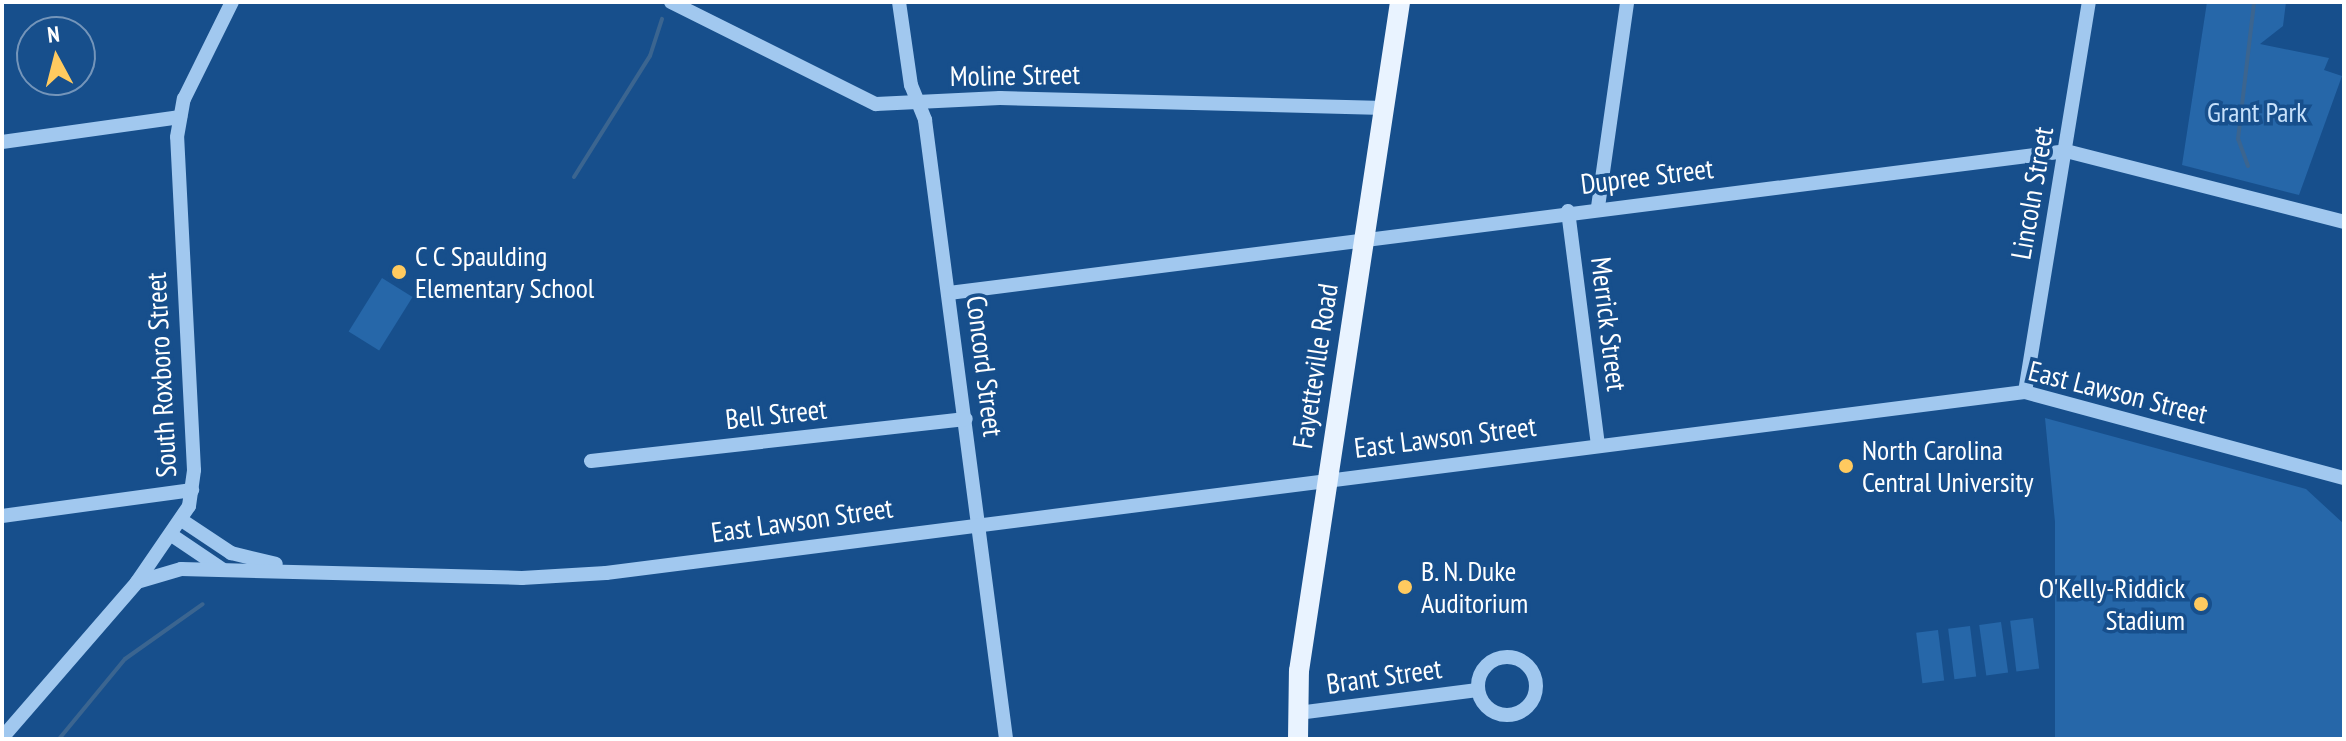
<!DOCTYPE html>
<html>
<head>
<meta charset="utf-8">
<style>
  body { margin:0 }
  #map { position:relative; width:2346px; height:741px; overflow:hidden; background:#174f8c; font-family:"PT Sans Narrow",sans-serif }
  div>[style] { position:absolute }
  .green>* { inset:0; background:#2667a9; transform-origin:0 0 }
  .stream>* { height:4px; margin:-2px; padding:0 2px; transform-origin:2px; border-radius:2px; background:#3b6590 }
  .minor>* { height:14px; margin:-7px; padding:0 7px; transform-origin:7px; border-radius:7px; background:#a1c8ef }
  .minor>.ring { margin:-7px; padding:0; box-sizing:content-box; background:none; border:14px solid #a1c8ef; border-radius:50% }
  .major>* { height:20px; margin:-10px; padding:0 10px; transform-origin:10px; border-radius:10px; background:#e9f3ff }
  .dots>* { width:22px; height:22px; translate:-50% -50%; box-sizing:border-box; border:4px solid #174f8c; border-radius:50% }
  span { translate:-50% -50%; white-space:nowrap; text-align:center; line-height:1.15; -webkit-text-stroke:7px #174f8c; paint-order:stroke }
  .street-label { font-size:28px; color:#fff }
  .park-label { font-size:28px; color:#c7e1fb }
  .poi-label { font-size:28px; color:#fff }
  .left { translate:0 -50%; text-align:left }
  .right { translate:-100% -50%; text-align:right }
  .frame { position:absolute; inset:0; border:4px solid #fff; pointer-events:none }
  .north { position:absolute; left:16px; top:16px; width:80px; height:80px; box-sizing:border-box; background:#174f8c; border:2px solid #7495ba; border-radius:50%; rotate:353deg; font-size:22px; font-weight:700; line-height:32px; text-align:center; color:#fff }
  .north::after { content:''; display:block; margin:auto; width:28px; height:36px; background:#ffca5f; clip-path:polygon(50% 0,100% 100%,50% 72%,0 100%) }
</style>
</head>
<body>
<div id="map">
  <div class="green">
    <div style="clip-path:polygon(2207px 2px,2286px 2px,2283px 26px,2260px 44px,2329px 58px,2324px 70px,2342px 76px,2299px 195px,2182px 165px)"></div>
    <div style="left:382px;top:278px;width:36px;height:63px;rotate:32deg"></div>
    <div style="clip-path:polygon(2045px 418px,2306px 489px,2344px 524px,2344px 739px,2055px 739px,2055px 522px)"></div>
    <div style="left:2033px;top:618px;width:51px;height:23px;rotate:83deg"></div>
    <div style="left:2001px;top:622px;width:51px;height:22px;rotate:82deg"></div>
    <div style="left:1970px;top:626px;width:51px;height:22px;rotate:83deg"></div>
    <div style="left:1938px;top:630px;width:51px;height:22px;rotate:83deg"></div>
  </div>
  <div class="stream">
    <div style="left:2248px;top:166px;width:29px;rotate:-110deg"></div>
    <div style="left:2238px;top:139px;width:138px;rotate:-83.3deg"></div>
    <div style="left:574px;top:177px;width:143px;rotate:-57.9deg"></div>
    <div style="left:650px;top:56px;width:39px;rotate:-72deg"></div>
    <div style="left:59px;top:739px;width:104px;rotate:-50.5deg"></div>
    <div style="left:125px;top:659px;width:95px;rotate:-35.2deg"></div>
  </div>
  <div class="minor">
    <div style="left:671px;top:2px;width:229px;rotate:26.5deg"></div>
    <div style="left:876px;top:104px;width:124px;rotate:-2.8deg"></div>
    <div style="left:1000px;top:98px;width:384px;rotate:1.5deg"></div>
    <div style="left:899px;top:2px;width:84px;rotate:81.8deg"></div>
    <div style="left:911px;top:85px;width:38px;rotate:68deg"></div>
    <div style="left:925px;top:120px;width:624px;rotate:82.54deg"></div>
    <div style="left:2px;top:142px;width:180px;rotate:-8deg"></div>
    <div style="left:1598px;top:207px;width:207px;rotate:-81.9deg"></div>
    <div style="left:1568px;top:211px;width:235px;rotate:82.7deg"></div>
    <div style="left:949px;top:293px;width:1126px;rotate:-7.24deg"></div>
    <div style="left:2066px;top:151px;width:287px;rotate:14.3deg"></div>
    <div style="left:2025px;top:392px;width:395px;rotate:-80.7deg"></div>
    <div style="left:591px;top:461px;width:377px;rotate:-6.4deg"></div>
    <div style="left:2px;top:516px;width:192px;rotate:-7.8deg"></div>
    <div style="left:183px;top:521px;width:58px;rotate:33.7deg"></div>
    <div style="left:231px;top:553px;width:46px;rotate:13.7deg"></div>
    <div style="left:173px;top:536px;width:59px;rotate:34deg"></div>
    <div style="left:137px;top:582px;width:46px;rotate:-16.5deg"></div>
    <div style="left:181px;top:569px;width:341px;rotate:1.5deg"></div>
    <div style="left:522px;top:578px;width:84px;rotate:-3.4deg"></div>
    <div style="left:606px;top:573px;width:1430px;rotate:-7.27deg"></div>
    <div style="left:2025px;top:392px;width:330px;rotate:15.1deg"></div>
    <div class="ring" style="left:1478px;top:657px;width:44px;height:44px"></div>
    <div style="left:1298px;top:713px;width:181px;rotate:-7.3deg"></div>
    <div style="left:2px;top:738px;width:206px;rotate:-49.1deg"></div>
    <div style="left:137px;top:582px;width:92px;rotate:-55.6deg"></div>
    <div style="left:189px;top:506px;width:36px;rotate:-82deg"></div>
    <div style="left:194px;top:470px;width:333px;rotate:-92.9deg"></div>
    <div style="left:177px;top:137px;width:39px;rotate:-80deg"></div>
    <div style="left:184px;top:99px;width:108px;rotate:-63.7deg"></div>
  </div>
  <div class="major">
    <div style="left:1298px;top:739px;width:68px;rotate:-89.2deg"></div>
    <div style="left:1299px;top:671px;width:677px;rotate:-81.41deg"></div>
  </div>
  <div class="dots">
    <div style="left:399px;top:272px;background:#ffca5f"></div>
    <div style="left:1846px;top:466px;background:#ffca5f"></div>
    <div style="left:1405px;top:587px;background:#ffca5f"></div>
    <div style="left:2201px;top:604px;background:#ffca5f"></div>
  </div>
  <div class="street-label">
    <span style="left:1015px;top:75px;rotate:-1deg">Moline Street</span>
    <span style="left:1647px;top:176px;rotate:-7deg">Dupree Street</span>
    <span style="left:2032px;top:193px;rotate:-80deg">Lincoln Street</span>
    <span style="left:1609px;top:324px;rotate:83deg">Merrick Street</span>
    <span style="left:985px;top:366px;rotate:83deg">Concord Street</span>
    <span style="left:1315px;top:366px;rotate:-81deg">Fayetteville Road</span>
    <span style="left:161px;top:375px;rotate:-93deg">South Roxboro Street</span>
    <span style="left:2118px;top:392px;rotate:14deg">East Lawson Street</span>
    <span style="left:776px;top:414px;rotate:-6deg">Bell Street</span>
    <span style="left:1445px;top:437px;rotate:-7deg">East Lawson Street</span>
    <span style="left:802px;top:520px;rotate:-8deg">East Lawson Street</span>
    <span style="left:1384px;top:676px;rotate:-8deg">Brant Street</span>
  </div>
  <div class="park-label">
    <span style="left:2257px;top:112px">Grant Park</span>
  </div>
  <div class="poi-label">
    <span class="left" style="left:415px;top:272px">C C Spaulding<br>Elementary School</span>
    <span class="left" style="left:1862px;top:466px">North Carolina<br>Central University</span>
    <span class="left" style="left:1421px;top:587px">B. N. Duke<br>Auditorium</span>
    <span class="right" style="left:2185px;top:604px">O'Kelly-Riddick<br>Stadium</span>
  </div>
  <div class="frame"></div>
  <div class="north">N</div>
</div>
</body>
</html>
